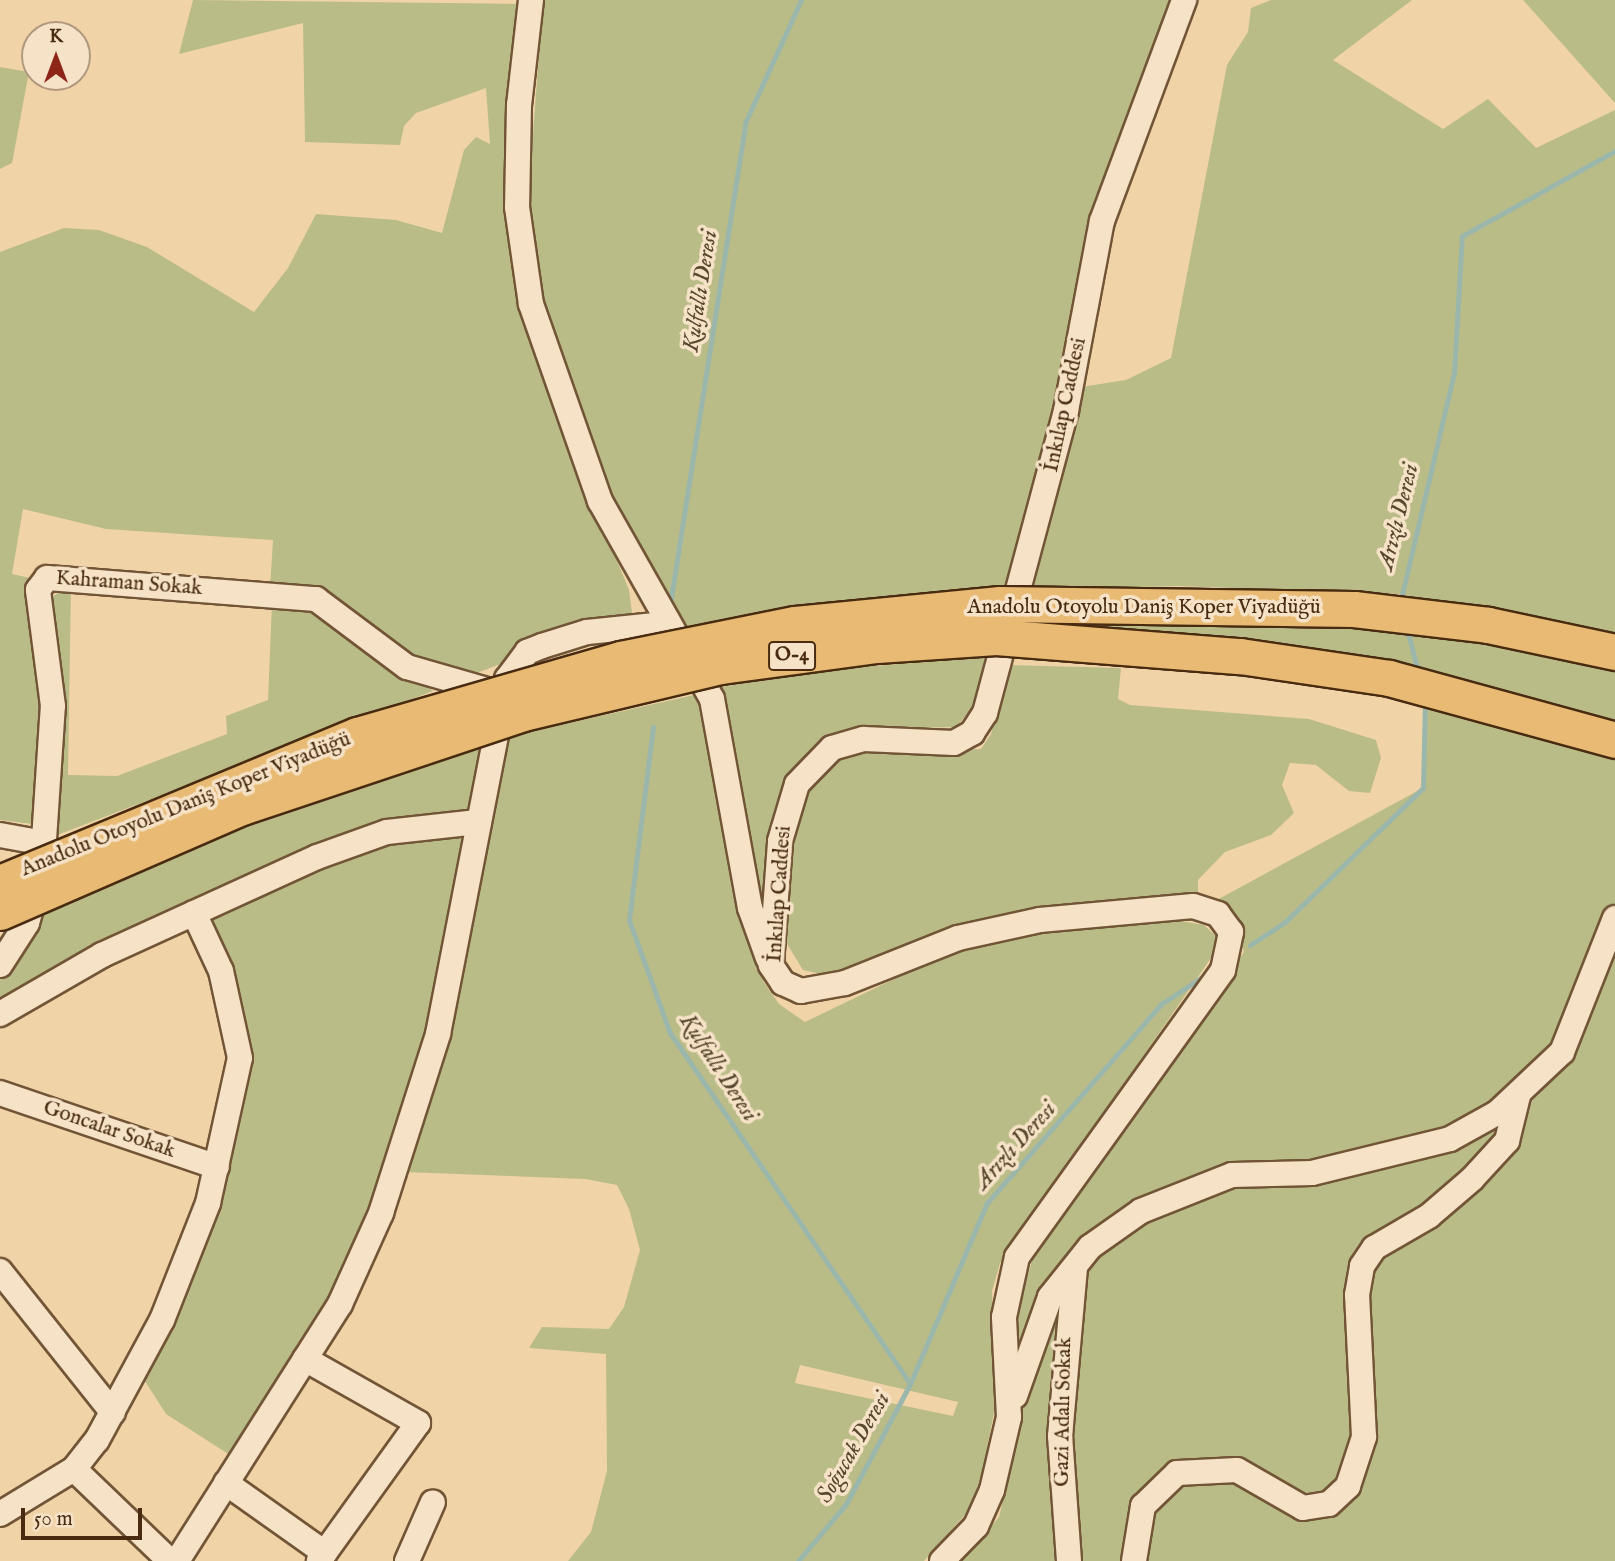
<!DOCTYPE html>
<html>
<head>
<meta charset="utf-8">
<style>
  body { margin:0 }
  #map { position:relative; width:1615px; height:1561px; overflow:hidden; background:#f1d3a8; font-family:"IM FELL English",serif }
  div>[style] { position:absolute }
  .green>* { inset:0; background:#babc88 }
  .stream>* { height:5px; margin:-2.5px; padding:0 2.5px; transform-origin:2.5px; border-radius:2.5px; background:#9bb7ab }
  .roads { filter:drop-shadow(2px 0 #725536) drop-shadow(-2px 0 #725536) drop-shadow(0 2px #725536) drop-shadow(0 -2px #725536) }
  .minor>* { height:24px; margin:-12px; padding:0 12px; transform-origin:12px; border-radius:12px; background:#f6e2c6 }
  .bridges { filter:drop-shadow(2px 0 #482b10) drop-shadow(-2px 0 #482b10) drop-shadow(0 2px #482b10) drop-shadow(0 -2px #482b10) }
  .highway-bridge>* { height:35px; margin:-17.5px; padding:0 17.5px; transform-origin:17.5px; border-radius:17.5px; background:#e8ba74 }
  span { translate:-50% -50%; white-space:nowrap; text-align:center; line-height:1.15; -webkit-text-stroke:7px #f6e2c6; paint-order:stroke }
  .shield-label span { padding:2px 5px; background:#f6e2c6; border:2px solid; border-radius:5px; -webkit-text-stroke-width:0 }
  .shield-label { font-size:19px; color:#482b10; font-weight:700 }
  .street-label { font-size:21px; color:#482b10 }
  .water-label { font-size:23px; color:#59472f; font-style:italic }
  .north { position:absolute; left:21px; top:21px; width:70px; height:70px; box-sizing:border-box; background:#f6e2c6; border:2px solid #b0997d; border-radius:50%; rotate:0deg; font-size:19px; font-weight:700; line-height:28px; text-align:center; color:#482b10 }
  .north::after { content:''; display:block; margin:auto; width:24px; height:32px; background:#8f2418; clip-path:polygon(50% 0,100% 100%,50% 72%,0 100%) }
  .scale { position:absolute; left:21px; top:1508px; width:121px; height:32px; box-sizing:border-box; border:4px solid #482b10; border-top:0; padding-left:9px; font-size:21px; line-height:24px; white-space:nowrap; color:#482b10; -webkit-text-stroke:5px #f6e2c6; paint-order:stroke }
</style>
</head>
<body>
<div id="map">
  <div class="green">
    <div style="clip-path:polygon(193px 0,521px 4px,507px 150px,560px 422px,629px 590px,632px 613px,464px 678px,431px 671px,270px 588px,273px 540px,106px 529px,23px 509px,12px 574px,30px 578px,43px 663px,40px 825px,0 820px,0 252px,64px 228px,99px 230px,147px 247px,254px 312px,288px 268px,316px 214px,396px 220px,442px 233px,464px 150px,476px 137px,490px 144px,486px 88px,416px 113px,404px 126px,400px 145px,305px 142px,303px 23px,179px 54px)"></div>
    <div style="clip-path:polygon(543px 0,1173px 0,1096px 209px,1060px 396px,1007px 586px,855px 599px,681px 627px,633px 561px,545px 337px,527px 214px)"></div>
    <div style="clip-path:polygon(1271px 0,1412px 0,1333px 60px,1443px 129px,1488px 99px,1536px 148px,1615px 110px,1615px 633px,1398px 594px,1178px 586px,1029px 590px,1081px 387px,1126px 380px,1171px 358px,1227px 65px,1248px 32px,1251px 8px)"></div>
    <div style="clip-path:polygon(1523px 0,1615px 0,1615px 103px)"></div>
    <div style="clip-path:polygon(0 67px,29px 72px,12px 163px,0 169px)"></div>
    <div style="clip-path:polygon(71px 586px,68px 775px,117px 776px,227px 734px,226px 716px,268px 700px,272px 602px,311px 606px,433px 691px,52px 837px,46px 600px)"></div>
    <div style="clip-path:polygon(1177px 617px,1413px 628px,1615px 665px,1615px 727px,1492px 688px,1388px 665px,1019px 626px,1021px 619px)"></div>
    <div style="clip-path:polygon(990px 657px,976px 704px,956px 727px,850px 729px,805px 756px,786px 787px,763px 912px,716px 688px,822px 670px)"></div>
    <div style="clip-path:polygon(1009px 665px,1121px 668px,1118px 699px,1130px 705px,1309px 719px,1376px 740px,1381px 758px,1370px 793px,1349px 791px,1316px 765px,1290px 763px,1282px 785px,1294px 813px,1271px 835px,1225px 852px,1198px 880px,1198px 895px,1031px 910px,972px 921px,860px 965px,821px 974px,803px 970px,781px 934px,793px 829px,810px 786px,829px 762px,849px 754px,981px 749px,991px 734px)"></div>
    <div style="clip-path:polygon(evenodd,703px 693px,740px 904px,763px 981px,779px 1004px,805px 1022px,975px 940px,1152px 916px,1204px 925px,1222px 942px,1000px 1263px,992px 1291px,996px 1402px,983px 1469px,970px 1509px,924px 1561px,568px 1561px,591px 1532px,607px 1471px,606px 1354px,529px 1348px,542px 1327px,609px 1329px,624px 1307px,640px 1250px,629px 1209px,617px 1185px,585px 1179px,404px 1172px,502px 738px,703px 693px,800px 1365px,958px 1402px,953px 1416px,795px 1383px,800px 1365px)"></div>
    <div style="clip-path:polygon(1427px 705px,1615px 760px,1615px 1561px,962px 1561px,999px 1517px,1019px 1434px,1018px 1307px,1033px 1258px,1244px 952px,1232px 912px,1215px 901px,1423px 788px)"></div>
    <div style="clip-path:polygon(483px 741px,472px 812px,380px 826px,0 1002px,0 978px,42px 906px,227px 828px)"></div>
    <div style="clip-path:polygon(464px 833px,431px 1030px,366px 1230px,332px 1304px,233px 1457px,166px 1414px,143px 1378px,242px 1097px,204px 918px,366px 847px)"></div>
  </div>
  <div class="stream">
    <div style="left:671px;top:598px;width:481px;rotate:-81.1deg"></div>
    <div style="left:745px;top:123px;width:135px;rotate:-65.5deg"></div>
    <div style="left:1400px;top:603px;width:236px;rotate:-76.8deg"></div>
    <div style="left:1454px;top:373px;width:137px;rotate:-86.7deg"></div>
    <div style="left:1462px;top:236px;width:175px;rotate:-29.1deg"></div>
    <div style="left:1406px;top:626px;width:51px;rotate:75.1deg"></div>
    <div style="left:653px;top:727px;width:194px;rotate:97.1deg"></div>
    <div style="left:629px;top:920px;width:120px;rotate:70.1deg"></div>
    <div style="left:670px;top:1033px;width:425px;rotate:55.6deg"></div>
    <div style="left:1250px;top:945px;width:42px;rotate:-33.3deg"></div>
    <div style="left:1285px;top:922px;width:192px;rotate:-44.2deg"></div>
    <div style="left:1423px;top:788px;width:87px;rotate:-88.7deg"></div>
    <div style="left:798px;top:1561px;width:75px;rotate:-49.9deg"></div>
    <div style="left:846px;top:1504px;width:136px;rotate:-61.9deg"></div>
    <div style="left:910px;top:1384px;width:197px;rotate:-67deg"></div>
    <div style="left:987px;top:1203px;width:264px;rotate:-48.8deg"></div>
    <div style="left:1161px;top:1004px;width:55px;rotate:-33.1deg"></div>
  </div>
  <div class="roads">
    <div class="minor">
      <div style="left:531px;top:0;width:106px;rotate:96.5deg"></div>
      <div style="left:519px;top:105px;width:102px;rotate:91.1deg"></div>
      <div style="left:517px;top:207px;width:98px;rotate:81.8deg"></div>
      <div style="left:531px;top:304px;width:209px;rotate:70.7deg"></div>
      <div style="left:600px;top:501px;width:227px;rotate:60.5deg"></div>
      <div style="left:712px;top:699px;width:212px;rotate:79.7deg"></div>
      <div style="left:750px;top:908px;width:53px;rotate:70.2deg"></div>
      <div style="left:0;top:835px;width:45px;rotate:10.3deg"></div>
      <div style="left:0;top:965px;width:50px;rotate:-57.3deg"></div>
      <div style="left:27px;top:923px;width:55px;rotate:-74.2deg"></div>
      <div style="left:42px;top:870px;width:164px;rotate:-86.2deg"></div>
      <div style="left:53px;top:706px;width:117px;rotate:-97.4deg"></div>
      <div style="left:38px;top:590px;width:15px;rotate:-53deg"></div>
      <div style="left:47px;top:578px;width:270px;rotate:4.5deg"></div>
      <div style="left:316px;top:599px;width:114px;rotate:36.8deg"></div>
      <div style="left:407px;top:667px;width:94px;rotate:16.1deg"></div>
      <div style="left:0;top:1014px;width:118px;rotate:-30deg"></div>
      <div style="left:102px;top:955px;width:236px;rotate:-24.5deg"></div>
      <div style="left:317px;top:857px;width:74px;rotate:-19.7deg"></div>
      <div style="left:387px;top:832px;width:91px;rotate:-6.3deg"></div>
      <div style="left:0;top:1093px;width:229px;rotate:18.8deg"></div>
      <div style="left:0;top:1271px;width:181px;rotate:51.5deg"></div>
      <div style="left:305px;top:1359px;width:130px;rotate:29.5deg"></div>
      <div style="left:418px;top:1423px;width:170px;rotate:125.7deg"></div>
      <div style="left:1015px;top:1396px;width:105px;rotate:-70.5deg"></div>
      <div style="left:1050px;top:1297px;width:64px;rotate:-51.3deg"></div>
      <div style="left:1090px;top:1247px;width:62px;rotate:-35.2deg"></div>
      <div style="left:1141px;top:1211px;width:98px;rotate:-21.6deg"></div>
      <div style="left:1232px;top:1175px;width:80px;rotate:-1.4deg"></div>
      <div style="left:1312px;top:1173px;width:142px;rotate:-13.8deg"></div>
      <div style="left:1450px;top:1139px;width:54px;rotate:-29deg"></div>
      <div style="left:1497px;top:1113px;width:89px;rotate:-43.2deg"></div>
      <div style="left:1562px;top:1052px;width:144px;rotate:-68.4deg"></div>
      <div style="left:74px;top:1469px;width:133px;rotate:43.8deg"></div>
      <div style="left:226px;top:1483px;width:121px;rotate:35.3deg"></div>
      <div style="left:0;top:1514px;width:87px;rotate:-31.3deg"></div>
      <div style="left:74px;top:1469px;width:37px;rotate:-52deg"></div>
      <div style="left:97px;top:1440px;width:136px;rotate:-61.6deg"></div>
      <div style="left:162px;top:1320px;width:126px;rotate:-68.5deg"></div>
      <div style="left:208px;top:1203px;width:148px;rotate:-77.6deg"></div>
      <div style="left:240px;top:1058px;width:89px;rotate:-102.3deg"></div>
      <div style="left:221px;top:971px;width:64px;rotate:-115deg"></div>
      <div style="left:177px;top:1561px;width:304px;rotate:-57.6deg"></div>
      <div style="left:340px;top:1304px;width:100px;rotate:-65.7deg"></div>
      <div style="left:381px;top:1213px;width:188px;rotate:-72.3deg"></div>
      <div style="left:438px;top:1034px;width:362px;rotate:-79deg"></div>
      <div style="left:507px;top:679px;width:34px;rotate:-53deg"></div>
      <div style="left:527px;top:652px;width:16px;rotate:-22deg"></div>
      <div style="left:542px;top:646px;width:47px;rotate:-17.3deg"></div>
      <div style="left:587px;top:632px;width:78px;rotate:-5.9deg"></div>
      <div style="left:407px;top:1561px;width:64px;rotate:-66.2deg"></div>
      <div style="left:942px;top:1561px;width:49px;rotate:-45.8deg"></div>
      <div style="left:976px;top:1526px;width:39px;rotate:-66deg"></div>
      <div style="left:992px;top:1490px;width:75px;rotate:-76.9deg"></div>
      <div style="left:1009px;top:1417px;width:100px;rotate:-92.9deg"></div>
      <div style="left:1004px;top:1317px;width:61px;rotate:-77.8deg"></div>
      <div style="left:1017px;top:1257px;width:353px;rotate:-54.3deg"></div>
      <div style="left:1223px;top:970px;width:39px;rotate:-78deg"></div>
      <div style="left:1231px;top:932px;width:22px;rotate:-126deg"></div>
      <div style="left:1218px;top:914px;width:26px;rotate:-162deg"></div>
      <div style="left:1193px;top:906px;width:154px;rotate:174.8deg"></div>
      <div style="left:1040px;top:920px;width:84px;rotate:167.6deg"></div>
      <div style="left:958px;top:938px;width:122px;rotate:158.3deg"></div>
      <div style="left:845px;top:983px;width:45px;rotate:169.7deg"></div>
      <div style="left:801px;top:991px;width:20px;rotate:-156deg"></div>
      <div style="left:783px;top:983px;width:22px;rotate:-124deg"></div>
      <div style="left:771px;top:965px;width:124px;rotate:-85.8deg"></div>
      <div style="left:780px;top:841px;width:59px;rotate:-73.4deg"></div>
      <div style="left:797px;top:784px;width:50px;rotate:-45.8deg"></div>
      <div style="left:832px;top:748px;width:33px;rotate:-16deg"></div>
      <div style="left:864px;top:739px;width:90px;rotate:2.5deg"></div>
      <div style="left:954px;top:743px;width:21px;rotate:-29deg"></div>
      <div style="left:972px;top:733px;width:24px;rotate:-57deg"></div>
      <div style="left:985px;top:713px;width:313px;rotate:-75deg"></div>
      <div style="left:1066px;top:411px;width:193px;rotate:-79.3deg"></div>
      <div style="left:1102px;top:221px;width:236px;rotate:-69.6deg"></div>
      <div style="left:1069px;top:1561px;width:125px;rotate:-94.1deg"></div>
      <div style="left:1060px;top:1436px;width:170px;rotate:-84.9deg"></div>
      <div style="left:1134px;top:1561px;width:56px;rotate:-80.7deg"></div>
      <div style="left:1143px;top:1506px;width:47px;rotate:-44.1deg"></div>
      <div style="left:1177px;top:1473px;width:60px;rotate:-2.9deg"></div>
      <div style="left:1237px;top:1470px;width:76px;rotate:29.9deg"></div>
      <div style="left:1303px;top:1508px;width:26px;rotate:-9deg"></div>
      <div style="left:1329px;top:1504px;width:26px;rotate:-43deg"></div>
      <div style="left:1348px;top:1486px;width:52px;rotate:-71.9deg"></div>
      <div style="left:1364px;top:1437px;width:142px;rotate:-92.8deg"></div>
      <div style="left:1357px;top:1295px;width:29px;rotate:-80deg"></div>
      <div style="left:1362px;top:1266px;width:22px;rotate:-56deg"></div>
      <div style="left:1374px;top:1248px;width:64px;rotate:-30.2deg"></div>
      <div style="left:1429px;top:1216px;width:57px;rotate:-40.7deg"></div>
      <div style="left:1472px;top:1179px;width:52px;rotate:-47.4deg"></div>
      <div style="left:1507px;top:1141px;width:46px;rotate:-76.3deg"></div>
    </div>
  </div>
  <div class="bridges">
    <div class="highway-bridge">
      <div style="left:0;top:883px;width:386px;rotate:-22.5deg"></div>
      <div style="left:357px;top:735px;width:275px;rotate:-16.1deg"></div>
      <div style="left:621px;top:659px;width:177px;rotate:-11.4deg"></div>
      <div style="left:795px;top:624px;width:206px;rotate:-5.6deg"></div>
      <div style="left:1000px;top:604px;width:354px;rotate:0.8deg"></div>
      <div style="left:1354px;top:609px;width:135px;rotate:6.8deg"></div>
      <div style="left:1488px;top:625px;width:130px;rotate:12deg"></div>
      <div style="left:0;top:912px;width:264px;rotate:-23.5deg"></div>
      <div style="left:242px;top:807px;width:296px;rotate:-18.5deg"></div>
      <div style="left:523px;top:713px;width:204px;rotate:-13.4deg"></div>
      <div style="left:721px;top:666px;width:157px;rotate:-7.7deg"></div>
      <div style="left:877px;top:645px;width:119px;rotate:-3.8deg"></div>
      <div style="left:996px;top:637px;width:245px;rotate:4.5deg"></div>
      <div style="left:1240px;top:656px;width:151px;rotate:8.4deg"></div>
      <div style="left:1389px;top:678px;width:234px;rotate:15.3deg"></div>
    </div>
  </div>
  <div class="shield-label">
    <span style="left:792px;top:656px">O-4</span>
  </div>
  <div class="street-label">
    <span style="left:1066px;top:405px;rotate:-78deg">İnkılap Caddesi</span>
    <span style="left:129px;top:584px;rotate:4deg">Kahraman Sokak</span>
    <span style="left:1144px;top:608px">Anadolu Otoyolu Daniş Koper Viyadüğü</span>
    <span style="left:186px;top:805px;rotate:-22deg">Anadolu Otoyolu Daniş Koper Viyadüğü</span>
    <span style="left:780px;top:894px;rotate:-86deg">İnkılap Caddesi</span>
    <span style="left:109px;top:1130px;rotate:19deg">Goncalar Sokak</span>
    <span style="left:1064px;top:1412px;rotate:-89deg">Gazi Adalı Sokak</span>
  </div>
  <div class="water-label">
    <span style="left:701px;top:291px;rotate:-81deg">Kulfallı Deresi</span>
    <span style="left:1399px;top:517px;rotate:-76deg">Arızlı Deresi</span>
    <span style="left:718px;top:1068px;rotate:57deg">Kulfallı Deresi</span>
    <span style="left:1016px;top:1146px;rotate:-48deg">Arızlı Deresi</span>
    <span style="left:854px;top:1448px;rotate:-60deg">Soğucak Deresi</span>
  </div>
  <div class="north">K</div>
  <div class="scale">50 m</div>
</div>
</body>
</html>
